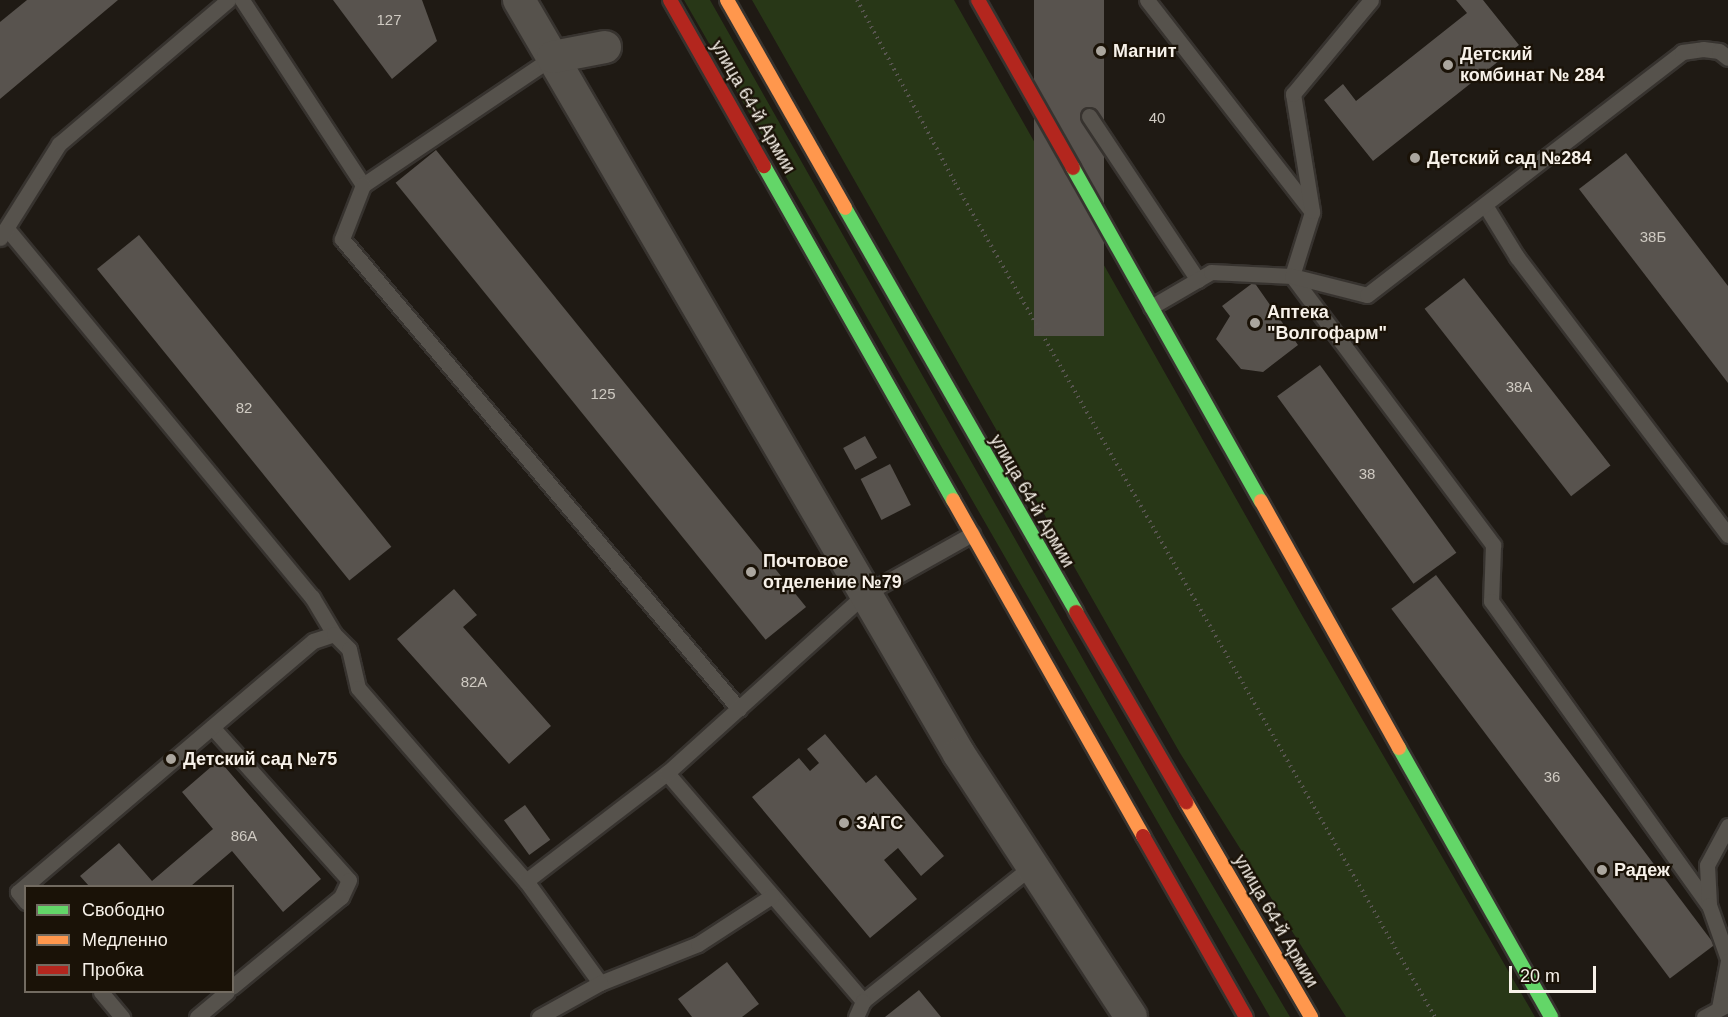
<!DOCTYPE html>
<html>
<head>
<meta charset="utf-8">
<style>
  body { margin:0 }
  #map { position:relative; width:1728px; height:1017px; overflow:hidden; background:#1f1a14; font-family:Helvetica,sans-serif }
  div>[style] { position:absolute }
  .green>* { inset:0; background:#283717 }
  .building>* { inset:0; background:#58534e; transform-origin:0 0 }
  .path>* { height:4px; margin-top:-2px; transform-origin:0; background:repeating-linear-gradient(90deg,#585550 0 1.5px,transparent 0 6px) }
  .roads { filter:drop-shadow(2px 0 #37332f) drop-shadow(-2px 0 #37332f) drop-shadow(0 2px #37332f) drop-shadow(0 -2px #37332f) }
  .lane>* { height:15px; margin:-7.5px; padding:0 7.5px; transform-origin:7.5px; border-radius:7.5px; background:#56524c }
  .street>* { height:32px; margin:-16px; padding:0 16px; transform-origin:16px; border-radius:16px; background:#56524c }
  .fast>* { height:14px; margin:-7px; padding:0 7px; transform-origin:7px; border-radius:7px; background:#63d668 }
  .slow>* { height:14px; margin:-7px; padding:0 7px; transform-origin:7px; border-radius:7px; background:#ff974d }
  .jam>* { height:14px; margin:-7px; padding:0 7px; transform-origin:7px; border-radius:7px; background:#b3261e }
  .dots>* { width:16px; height:16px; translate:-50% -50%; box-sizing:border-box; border:3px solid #1a1207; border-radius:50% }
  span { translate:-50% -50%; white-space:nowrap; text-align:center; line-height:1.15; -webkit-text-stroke:4.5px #1a1207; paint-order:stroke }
  .number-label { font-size:15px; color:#cfcac2 }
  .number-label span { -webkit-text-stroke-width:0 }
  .poi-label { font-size:18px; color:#f7f1e9; font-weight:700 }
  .left { translate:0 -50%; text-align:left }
  .street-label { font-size:18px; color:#f7f1e9 }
  .legend { position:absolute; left:24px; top:885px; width:210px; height:108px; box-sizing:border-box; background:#1a1207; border:2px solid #726b61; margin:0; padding:8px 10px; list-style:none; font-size:18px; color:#f7f1e9 }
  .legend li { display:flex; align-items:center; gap:12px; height:30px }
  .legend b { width:30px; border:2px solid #726b61 }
  .scale { position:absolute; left:1509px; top:966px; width:87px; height:27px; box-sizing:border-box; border:3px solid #f7f1e9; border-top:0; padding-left:8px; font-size:18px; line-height:21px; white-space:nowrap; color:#f7f1e9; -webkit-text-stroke:4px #1a1207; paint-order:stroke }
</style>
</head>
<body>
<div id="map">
  <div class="green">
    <div style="clip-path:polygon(684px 0,710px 0,1174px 820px,1290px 1017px,1270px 1017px)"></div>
    <div style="clip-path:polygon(752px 0,954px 0,1303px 617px,1535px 1017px,1346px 1017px,1180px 753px)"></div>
  </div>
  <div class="building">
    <div style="clip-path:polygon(27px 0,118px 0,0 99px,0 22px)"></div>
    <div style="clip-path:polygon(333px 0,422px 0,437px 41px,392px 79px)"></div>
    <div style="left:1034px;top:0;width:70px;height:336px"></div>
    <div style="clip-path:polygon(1456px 0,1483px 0,1519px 45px,1373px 161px,1324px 100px,1343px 84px,1356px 101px,1467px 13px)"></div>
    <div style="left:436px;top:150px;width:588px;height:52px;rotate:51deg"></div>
    <div style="clip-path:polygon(1626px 153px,1728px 286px,1728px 383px,1579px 189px)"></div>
    <div style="left:139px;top:235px;width:401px;height:54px;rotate:51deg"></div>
    <div style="left:1464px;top:278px;width:238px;height:50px;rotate:52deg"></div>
    <div style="clip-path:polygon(1254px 282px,1298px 345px,1263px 372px,1241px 369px,1216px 339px,1230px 316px,1222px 306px)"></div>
    <div style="left:1320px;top:365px;width:232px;height:53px;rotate:54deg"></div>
    <div style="left:865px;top:436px;width:25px;height:25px;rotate:61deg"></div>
    <div style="left:890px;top:464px;width:46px;height:33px;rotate:63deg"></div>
    <div style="left:1436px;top:575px;width:463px;height:56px;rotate:53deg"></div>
    <div style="clip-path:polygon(454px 589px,477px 615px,463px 627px,551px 726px,509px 764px,397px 639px)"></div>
    <div style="clip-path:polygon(825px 734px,866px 783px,876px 775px,944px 856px,921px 876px,898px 848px,884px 860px,917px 899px,870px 938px,752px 797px,799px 758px,810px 771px,819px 763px,807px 749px)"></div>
    <div style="clip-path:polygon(219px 760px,321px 879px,283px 912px,232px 851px,191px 886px,89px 886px,80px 876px,119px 843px,152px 881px,213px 829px,182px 792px)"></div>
    <div style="left:525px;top:805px;width:43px;height:26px;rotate:54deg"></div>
    <div style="clip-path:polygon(727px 962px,759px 1004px,742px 1017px,692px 1017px,678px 999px)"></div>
    <div style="clip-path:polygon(919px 990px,941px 1017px,885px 1017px)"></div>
  </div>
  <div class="path">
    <div style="left:857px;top:0;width:208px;rotate:61.8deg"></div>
    <div style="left:955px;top:183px;width:962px;rotate:60.08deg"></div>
  </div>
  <div class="roads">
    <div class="lane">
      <div style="left:242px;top:0;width:221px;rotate:56.8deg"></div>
      <div style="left:363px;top:185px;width:229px;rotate:-34deg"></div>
      <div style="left:1147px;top:0;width:269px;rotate:52.1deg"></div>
      <div style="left:1312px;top:212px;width:67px;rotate:107.4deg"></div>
      <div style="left:1292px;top:276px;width:336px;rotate:53.2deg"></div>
      <div style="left:1493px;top:545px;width:56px;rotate:92deg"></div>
      <div style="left:1491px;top:601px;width:374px;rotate:54.4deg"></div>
      <div style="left:1089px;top:116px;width:197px;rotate:56.4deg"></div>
      <div style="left:363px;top:185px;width:58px;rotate:111.3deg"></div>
      <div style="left:342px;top:239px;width:615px;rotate:49.81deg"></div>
      <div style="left:1485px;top:205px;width:61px;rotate:58.4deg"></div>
      <div style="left:1517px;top:257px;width:349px;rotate:52.8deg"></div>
      <div style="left:1312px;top:211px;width:119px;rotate:-99.2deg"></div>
      <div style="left:1293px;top:94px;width:122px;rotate:-50.3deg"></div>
      <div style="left:8px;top:230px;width:477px;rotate:50.4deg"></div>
      <div style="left:312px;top:597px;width:43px;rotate:59.3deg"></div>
      <div style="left:0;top:238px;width:111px;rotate:-57.9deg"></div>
      <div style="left:59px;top:144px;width:222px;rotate:-40.4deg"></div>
      <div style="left:1151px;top:307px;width:69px;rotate:-30.3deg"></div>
      <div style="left:1211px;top:272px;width:81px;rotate:2.8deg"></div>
      <div style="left:1292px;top:276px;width:77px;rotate:14.2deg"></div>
      <div style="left:1367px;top:295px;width:398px;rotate:-37.6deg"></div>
      <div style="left:1682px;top:52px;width:21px;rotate:-8deg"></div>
      <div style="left:1703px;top:49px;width:16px;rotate:7deg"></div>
      <div style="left:1719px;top:51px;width:11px;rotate:38deg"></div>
      <div style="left:212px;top:727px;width:205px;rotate:48.2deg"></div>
      <div style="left:349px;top:880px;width:19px;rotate:115deg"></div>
      <div style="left:341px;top:897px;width:141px;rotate:140.5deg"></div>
      <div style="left:667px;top:773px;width:301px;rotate:49.3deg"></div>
      <div style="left:863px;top:1001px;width:215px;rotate:-38.6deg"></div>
      <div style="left:1728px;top:826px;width:44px;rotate:118.3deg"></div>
      <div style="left:1707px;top:865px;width:40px;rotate:87.1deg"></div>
      <div style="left:1709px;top:905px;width:57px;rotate:70.6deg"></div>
      <div style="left:526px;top:881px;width:126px;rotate:54deg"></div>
      <div style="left:600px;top:983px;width:105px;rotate:-21.7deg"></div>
      <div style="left:698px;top:944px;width:88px;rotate:-33deg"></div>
      <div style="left:26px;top:902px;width:13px;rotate:-129deg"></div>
      <div style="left:18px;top:892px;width:387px;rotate:-40.4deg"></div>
      <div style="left:313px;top:641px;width:22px;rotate:-18deg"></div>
      <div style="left:334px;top:634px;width:21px;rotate:45deg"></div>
      <div style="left:349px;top:649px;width:40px;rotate:77deg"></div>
      <div style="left:358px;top:688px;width:256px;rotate:49deg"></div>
      <div style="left:526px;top:881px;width:178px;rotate:-37.5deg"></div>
      <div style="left:667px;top:773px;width:267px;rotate:-42.1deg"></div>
      <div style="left:865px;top:594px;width:123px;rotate:-29.3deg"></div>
      <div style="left:101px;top:992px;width:33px;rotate:50deg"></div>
      <div style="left:1719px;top:1008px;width:48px;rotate:-79.2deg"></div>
      <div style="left:197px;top:1017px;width:39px;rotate:-40deg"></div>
      <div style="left:539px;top:1017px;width:70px;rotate:-29.1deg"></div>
      <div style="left:856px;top:1017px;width:17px;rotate:-66deg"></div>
      <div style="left:1704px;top:1017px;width:27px;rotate:-28deg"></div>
    </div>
    <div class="street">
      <div style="left:519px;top:0;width:873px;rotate:59.73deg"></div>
      <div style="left:959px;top:754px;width:314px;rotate:56.8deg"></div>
      <div style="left:553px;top:57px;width:53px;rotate:-10.9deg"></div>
    </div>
    <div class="fast">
      <div style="left:764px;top:166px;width:384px;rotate:60.5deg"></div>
      <div style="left:1073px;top:168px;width:382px;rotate:60.6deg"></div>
      <div style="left:845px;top:208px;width:465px;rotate:60.2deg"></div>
      <div style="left:1399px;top:748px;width:309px;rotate:60.5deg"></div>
    </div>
    <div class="slow">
      <div style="left:727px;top:0;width:239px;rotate:60.4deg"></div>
      <div style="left:953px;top:500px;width:386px;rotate:60.5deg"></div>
      <div style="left:1261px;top:501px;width:283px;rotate:60.8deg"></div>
      <div style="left:1186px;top:802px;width:249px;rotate:59.8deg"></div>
    </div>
    <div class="jam">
      <div style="left:670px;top:0;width:191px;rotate:60.5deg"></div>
      <div style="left:978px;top:0;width:193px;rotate:60.5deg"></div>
      <div style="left:1076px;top:612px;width:220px;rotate:59.9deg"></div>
      <div style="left:1143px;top:836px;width:208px;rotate:60.4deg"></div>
    </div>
  </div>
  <div class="dots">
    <div style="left:1101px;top:51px;background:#aba69e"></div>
    <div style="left:1448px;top:65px;background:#aba69e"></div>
    <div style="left:1415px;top:158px;background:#aba69e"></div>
    <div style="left:1255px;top:323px;background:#aba69e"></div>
    <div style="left:751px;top:572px;background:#aba69e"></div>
    <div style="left:171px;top:759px;background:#aba69e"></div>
    <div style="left:844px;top:823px;background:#aba69e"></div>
    <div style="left:1602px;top:870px;background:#aba69e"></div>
  </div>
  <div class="number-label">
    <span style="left:389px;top:20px">127</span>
    <span style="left:1157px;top:118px">40</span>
    <span style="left:1653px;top:237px">38Б</span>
    <span style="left:1519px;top:387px">38А</span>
    <span style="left:603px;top:394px">125</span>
    <span style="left:244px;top:408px">82</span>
    <span style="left:1367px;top:474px">38</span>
    <span style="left:474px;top:682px">82А</span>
    <span style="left:1552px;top:777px">36</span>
    <span style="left:244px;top:836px">86А</span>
  </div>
  <div class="poi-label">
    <span class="left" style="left:1113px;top:51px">Магнит</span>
    <span class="left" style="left:1460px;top:65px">Детский<br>комбинат № 284</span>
    <span class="left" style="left:1427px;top:158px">Детский сад №284</span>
    <span class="left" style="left:1267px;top:323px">Аптека<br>"Волгофарм"</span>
    <span class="left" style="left:763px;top:572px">Почтовое<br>отделение №79</span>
    <span class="left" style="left:183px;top:759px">Детский сад №75</span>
    <span class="left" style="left:856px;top:823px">ЗАГС</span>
    <span class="left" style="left:1614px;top:870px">Радеж</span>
  </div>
  <div class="street-label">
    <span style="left:753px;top:107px;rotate:60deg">улица 64-й Армии</span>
    <span style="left:1032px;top:501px;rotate:60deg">улица 64-й Армии</span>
    <span style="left:1276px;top:921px;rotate:60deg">улица 64-й Армии</span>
  </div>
  <ul class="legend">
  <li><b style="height:8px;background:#63d668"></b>Свободно</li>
  <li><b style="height:8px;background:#ff974d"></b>Медленно</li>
  <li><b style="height:8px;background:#b3261e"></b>Пробка</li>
  </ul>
  <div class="scale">20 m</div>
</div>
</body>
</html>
